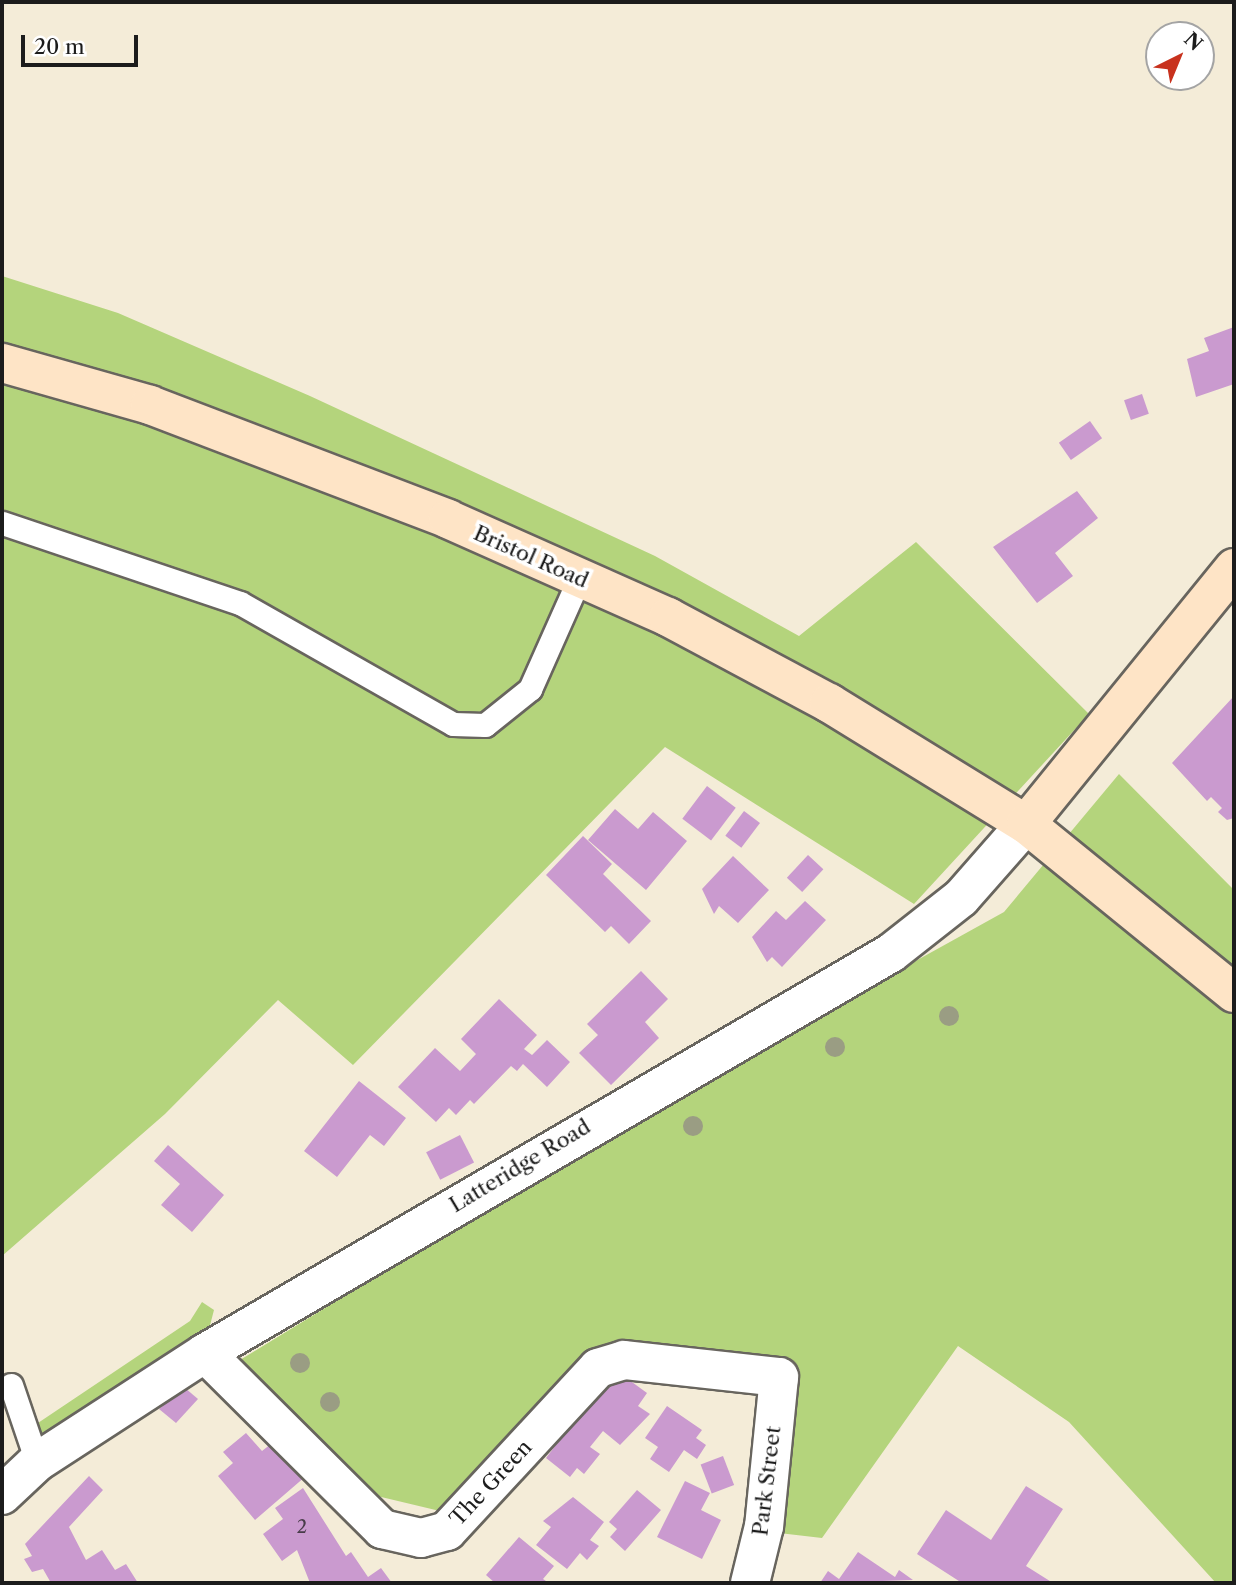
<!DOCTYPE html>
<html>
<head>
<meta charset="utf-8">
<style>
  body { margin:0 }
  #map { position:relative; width:1236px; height:1585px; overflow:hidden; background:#f4ecd8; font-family:"Libre Caslon Text",serif }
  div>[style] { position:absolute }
  .green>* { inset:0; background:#b4d47c }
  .building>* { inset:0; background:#ca9acf; transform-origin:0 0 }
  .roads { filter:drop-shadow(2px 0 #68655e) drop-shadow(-2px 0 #68655e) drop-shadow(0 2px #68655e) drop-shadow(0 -2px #68655e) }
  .lane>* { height:23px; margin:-11.5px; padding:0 11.5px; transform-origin:11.5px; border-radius:11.5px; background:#fff }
  .street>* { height:38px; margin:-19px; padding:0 19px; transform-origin:19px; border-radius:19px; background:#fff }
  .secondary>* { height:38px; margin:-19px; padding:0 19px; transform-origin:19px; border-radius:19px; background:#fee4c6 }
  .trees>* { width:20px; height:20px; margin:-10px; border-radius:50%; background:#9a9d83 }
  span { translate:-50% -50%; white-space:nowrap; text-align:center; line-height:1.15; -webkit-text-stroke:7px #fff; paint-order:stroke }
  .number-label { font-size:18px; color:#483c49 }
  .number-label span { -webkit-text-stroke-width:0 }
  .street-label { font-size:21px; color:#1c1c1c }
  .frame { position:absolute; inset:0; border:4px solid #1c1c1c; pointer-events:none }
  .north { position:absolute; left:1145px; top:21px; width:70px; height:70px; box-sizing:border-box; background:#fff; border:2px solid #a4a4a4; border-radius:50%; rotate:43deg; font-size:19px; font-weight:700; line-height:28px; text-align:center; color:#1c1c1c }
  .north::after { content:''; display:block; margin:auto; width:24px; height:32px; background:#c8321e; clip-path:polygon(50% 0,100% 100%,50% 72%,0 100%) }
  .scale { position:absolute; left:21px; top:35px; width:117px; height:32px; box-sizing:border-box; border:4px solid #1c1c1c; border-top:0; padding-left:9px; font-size:21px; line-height:24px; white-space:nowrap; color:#1c1c1c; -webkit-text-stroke:5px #fff; paint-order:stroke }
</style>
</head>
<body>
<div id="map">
  <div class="green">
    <div style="clip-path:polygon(2px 276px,118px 313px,310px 396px,655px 556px,799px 636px,916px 542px,1089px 714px,914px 904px,665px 747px,353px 1065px,278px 1000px,165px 1114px,2px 1256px)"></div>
    <div style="clip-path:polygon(1119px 774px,1234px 890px,1234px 1583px,1216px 1583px,1069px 1422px,958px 1346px,822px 1538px,779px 1533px,800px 1370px,621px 1344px,444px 1512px,377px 1496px,240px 1360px,672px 1096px,1004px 912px)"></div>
    <div style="clip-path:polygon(202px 1302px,214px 1310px,208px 1333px,55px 1432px,37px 1434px,32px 1427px,190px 1321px)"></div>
  </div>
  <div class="building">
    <div style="clip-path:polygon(1234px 327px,1234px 384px,1196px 397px,1187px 359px,1209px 351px,1204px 338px)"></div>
    <div style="left:1142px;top:394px;width:21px;height:19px;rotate:71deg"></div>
    <div style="left:1090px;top:421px;width:21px;height:38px;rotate:55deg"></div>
    <div style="clip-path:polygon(1077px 491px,1098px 518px,1055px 553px,1073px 576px,1037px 603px,993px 547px)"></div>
    <div style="clip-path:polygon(1234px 696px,1234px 818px,1227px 820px,1218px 812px,1222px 808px,1211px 797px,1207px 801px,1172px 763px)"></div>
    <div style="left:707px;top:786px;width:36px;height:41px;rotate:37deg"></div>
    <div style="clip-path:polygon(615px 809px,638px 829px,653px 812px,687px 841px,646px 890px,588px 840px)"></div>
    <div style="left:744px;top:811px;width:20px;height:31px;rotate:37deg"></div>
    <div style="clip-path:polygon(583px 836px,612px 864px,603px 874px,651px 921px,629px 944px,611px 926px,605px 932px,546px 875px)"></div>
    <div style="left:808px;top:855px;width:21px;height:31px;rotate:43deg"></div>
    <div style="clip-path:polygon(733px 856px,769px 890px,738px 923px,719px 906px,714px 914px,702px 889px)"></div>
    <div style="clip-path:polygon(805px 901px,826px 920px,782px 967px,772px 957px,767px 962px,752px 937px,776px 911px,786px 920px)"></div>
    <div style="clip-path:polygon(641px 971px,668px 999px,645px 1022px,659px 1038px,611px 1085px,579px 1053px,598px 1035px,587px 1024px)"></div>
    <div style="clip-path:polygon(499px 999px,537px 1035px,524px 1049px,532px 1055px,547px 1040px,570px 1062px,547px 1087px,523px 1064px,517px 1071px,511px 1066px,474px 1104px,470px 1100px,456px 1115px,449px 1108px,436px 1122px,398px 1087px,435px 1048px,460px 1071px,476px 1054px,461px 1039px)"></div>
    <div style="clip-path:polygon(359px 1081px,406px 1118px,384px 1146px,370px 1135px,337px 1177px,304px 1151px)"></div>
    <div style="left:460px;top:1135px;width:31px;height:38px;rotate:63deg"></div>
    <div style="clip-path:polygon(168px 1145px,224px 1195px,192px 1232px,161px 1205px,180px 1184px,154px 1161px)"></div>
    <div style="clip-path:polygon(614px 1369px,647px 1393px,638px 1406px,650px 1414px,620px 1445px,603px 1431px,590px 1447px,600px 1454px,584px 1474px,577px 1468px,570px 1477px,546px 1458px)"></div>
    <div style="clip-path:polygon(185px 1388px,198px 1399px,176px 1423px,159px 1409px)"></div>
    <div style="clip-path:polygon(667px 1406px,702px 1430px,696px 1438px,706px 1445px,697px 1459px,684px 1450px,669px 1472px,650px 1459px,658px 1447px,645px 1438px)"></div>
    <div style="clip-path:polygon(246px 1433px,262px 1451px,276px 1440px,306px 1476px,255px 1520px,218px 1476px,233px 1463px,223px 1452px)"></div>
    <div style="left:723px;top:1456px;width:31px;height:24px;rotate:69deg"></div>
    <div style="clip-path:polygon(89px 1476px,103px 1490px,69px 1527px,86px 1560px,102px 1550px,115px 1570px,126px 1564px,138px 1583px,51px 1583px,43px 1569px,32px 1572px,24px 1559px,32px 1556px,25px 1544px)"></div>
    <div style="clip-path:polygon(685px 1481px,710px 1493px,701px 1510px,721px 1520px,702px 1559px,657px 1537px)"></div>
    <div style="clip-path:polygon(1026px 1486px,1063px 1509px,1026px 1566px,1053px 1583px,962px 1583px,917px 1554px,946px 1510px,991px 1540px)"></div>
    <div style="clip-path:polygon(303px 1488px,346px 1556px,351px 1552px,368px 1577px,381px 1568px,392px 1583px,310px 1583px,297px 1550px,282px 1561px,263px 1534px,283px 1519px,275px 1508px)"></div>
    <div style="clip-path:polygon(637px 1490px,661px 1510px,625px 1551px,610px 1537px,617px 1529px,609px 1522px)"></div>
    <div style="clip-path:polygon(573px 1497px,604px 1522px,590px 1540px,599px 1546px,587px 1560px,580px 1553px,567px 1569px,536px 1545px,551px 1527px,543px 1521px)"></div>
    <div style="clip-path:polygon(519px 1537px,554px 1566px,543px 1579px,549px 1583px,495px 1583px,486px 1575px)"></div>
    <div style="clip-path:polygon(858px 1552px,895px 1577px,899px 1570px,913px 1580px,820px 1583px,828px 1571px,839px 1579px)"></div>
  </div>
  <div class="roads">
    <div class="lane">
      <div style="left:2px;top:523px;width:251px;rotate:18.6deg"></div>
      <div style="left:240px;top:603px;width:245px;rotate:29.6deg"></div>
      <div style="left:453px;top:724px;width:32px;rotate:2deg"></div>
      <div style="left:485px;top:725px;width:58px;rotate:-38.7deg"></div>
      <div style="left:530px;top:689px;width:120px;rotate:-66deg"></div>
      <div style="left:11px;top:1385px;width:81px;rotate:71.3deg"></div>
    </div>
    <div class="street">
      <div style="left:205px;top:1353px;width:250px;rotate:44.8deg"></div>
      <div style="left:382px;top:1529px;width:40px;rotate:13deg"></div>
      <div style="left:421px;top:1538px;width:27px;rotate:-15deg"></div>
      <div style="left:447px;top:1531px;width:222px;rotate:-47.2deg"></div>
      <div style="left:598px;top:1368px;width:27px;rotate:-17deg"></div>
      <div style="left:624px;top:1360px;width:156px;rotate:6.3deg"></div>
      <div style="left:779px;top:1377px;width:150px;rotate:95.7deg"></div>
      <div style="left:764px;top:1526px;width:59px;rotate:103.8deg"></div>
      <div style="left:2px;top:1495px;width:48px;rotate:-43.3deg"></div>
      <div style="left:37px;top:1462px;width:200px;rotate:-33deg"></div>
      <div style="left:205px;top:1353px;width:794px;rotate:-30.25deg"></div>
      <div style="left:891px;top:953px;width:89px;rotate:-38.2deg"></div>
      <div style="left:961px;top:898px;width:98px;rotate:-48.7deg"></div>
    </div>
    <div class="secondary">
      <div style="left:2px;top:363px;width:154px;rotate:15.8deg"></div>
      <div style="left:150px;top:405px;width:319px;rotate:20.9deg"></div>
      <div style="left:448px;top:519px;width:241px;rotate:24deg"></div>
      <div style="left:668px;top:617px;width:183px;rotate:28.1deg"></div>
      <div style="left:829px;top:703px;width:231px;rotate:31.6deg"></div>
      <div style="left:1026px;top:824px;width:268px;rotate:39.1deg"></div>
      <div style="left:1026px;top:824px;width:330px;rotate:-50.9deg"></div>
    </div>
  </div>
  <div class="trees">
    <div style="left:949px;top:1016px"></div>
    <div style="left:835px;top:1047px"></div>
    <div style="left:693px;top:1126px"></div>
    <div style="left:300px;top:1363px"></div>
    <div style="left:330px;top:1402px"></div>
  </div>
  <div class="number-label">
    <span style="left:302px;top:1527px">2</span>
  </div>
  <div class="street-label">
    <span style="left:531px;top:557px;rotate:24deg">Bristol Road</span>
    <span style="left:520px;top:1166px;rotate:-31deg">Latteridge Road</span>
    <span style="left:767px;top:1481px;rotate:-83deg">Park Street</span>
    <span style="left:491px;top:1483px;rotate:-47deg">The Green</span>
  </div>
  <div class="frame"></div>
  <div class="north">N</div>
  <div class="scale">20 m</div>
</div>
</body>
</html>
